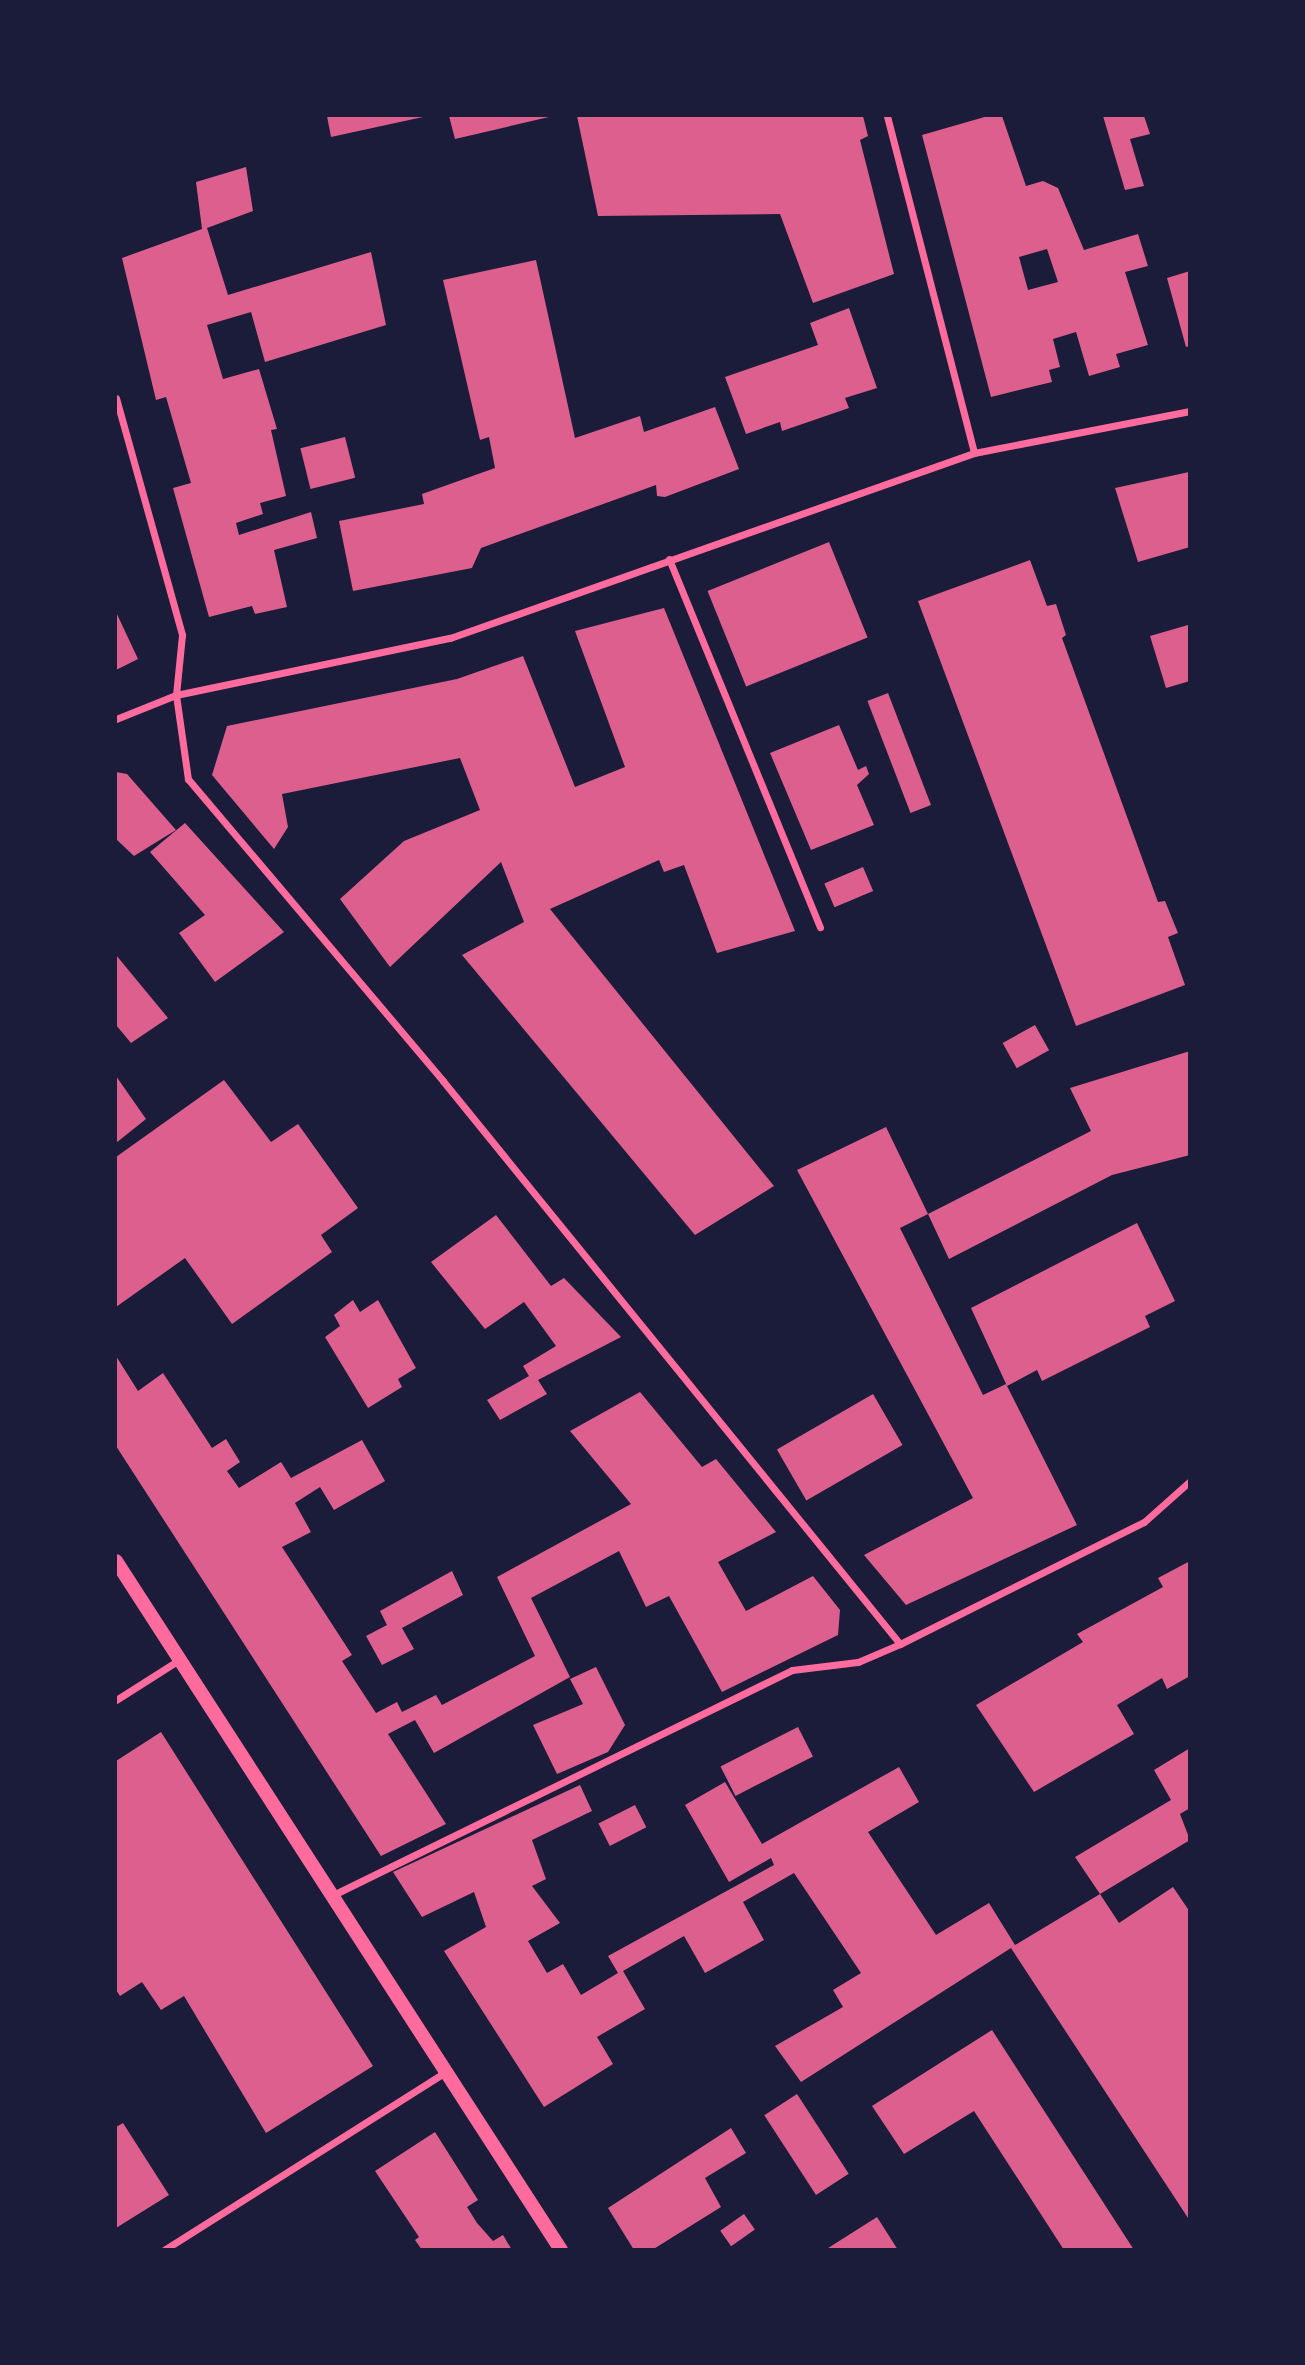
<!DOCTYPE html>
<html>
<head>
<meta charset="utf-8">
<style>
  body { margin:0 }
  #map { position:relative; width:1305px; height:2365px; overflow:hidden; background:#1b1b3a; font-family:"Alegreya Sans",sans-serif }
  div>[style] { position:absolute }
  .building>* { inset:0; background:#dd5f8e; transform-origin:0 0 }
  .minor>* { height:7px; margin:-3.5px; padding:0 3.5px; transform-origin:3.5px; border-radius:3.5px; background:#ff6b9d }
  .secondary>* { height:14px; margin:-7px; padding:0 7px; transform-origin:7px; border-radius:7px; background:#ff6b9d }
  span { translate:-50% -50%; white-space:nowrap; text-align:center; line-height:1.15; -webkit-text-stroke:7px #1b1b3a; paint-order:stroke }
  .frame { position:absolute; inset:0; border:117px solid #1b1b3a; pointer-events:none }
</style>
</head>
<body>
<div id="map">
  <div class="building">
    <div style="clip-path:polygon(327px 116px,423px 116px,423px 117px,331px 137px)"></div>
    <div style="clip-path:polygon(449px 116px,548px 116px,549px 117px,455px 139px)"></div>
    <div style="clip-path:polygon(577px 116px,863px 116px,868px 136px,860px 140px,894px 274px,813px 303px,780px 214px,598px 216px)"></div>
    <div style="clip-path:polygon(evenodd,988px 116px,1002px 116px,1026px 186px,1043px 181px,1058px 188px,1084px 250px,1138px 234px,1148px 266px,1125px 272px,1148px 345px,1116px 354px,1120px 367px,1089px 376px,1076px 332px,1053px 339px,1060px 367px,1049px 370px,1052px 382px,991px 397px,922px 135px,988px 116px,1047px 249px,1058px 282px,1028px 290px,1019px 257px,1047px 249px)"></div>
    <div style="clip-path:polygon(1103px 116px,1144px 116px,1150px 134px,1130px 139px,1144px 186px,1125px 190px)"></div>
    <div style="clip-path:polygon(246px 167px,253px 211px,207px 228px,228px 295px,371px 252px,386px 325px,265px 362px,251px 312px,207px 325px,223px 379px,259px 369px,277px 429px,271px 430px,286px 496px,260px 503px,263px 514px,236px 523px,239px 535px,311px 512px,317px 538px,274px 550px,287px 607px,255px 614px,252px 606px,209px 617px,173px 488px,191px 483px,166px 397px,156px 400px,122px 258px,202px 229px,196px 182px)"></div>
    <div style="clip-path:polygon(536px 260px,575px 438px,640px 416px,644px 432px,715px 407px,739px 469px,665px 497px,657px 496px,656px 485px,481px 548px,472px 568px,353px 591px,339px 521px,424px 504px,422px 494px,495px 468px,489px 437px,480px 440px,443px 280px)"></div>
    <div style="clip-path:polygon(1190px 271px,1190px 346px,1186px 347px,1167px 278px)"></div>
    <div style="clip-path:polygon(849px 308px,877px 388px,845px 398px,849px 408px,782px 431px,780px 422px,746px 434px,725px 377px,818px 345px,810px 323px)"></div>
    <div style="left:345px;top:437px;width:42px;height:46px;rotate:76deg"></div>
    <div style="clip-path:polygon(1189px 472px,1190px 547px,1138px 562px,1115px 488px)"></div>
    <div style="left:829px;top:542px;width:103px;height:131px;rotate:68deg"></div>
    <div style="clip-path:polygon(1030px 560px,1047px 606px,1056px 604px,1066px 635px,1062px 638px,1158px 902px,1165px 901px,1178px 933px,1168px 937px,1185px 985px,1076px 1026px,918px 601px)"></div>
    <div style="clip-path:polygon(664px 608px,795px 931px,717px 953px,684px 865px,664px 872px,659px 860px,550px 909px,774px 1186px,695px 1235px,462px 955px,524px 922px,501px 862px,390px 967px,340px 899px,404px 841px,480px 810px,460px 758px,282px 794px,288px 827px,274px 849px,212px 775px,227px 726px,457px 679px,523px 656px,575px 787px,625px 767px,575px 631px)"></div>
    <div style="clip-path:polygon(116px 612px,138px 659px,116px 670px)"></div>
    <div style="clip-path:polygon(1188px 625px,1190px 681px,1166px 688px,1150px 636px)"></div>
    <div style="left:888px;top:693px;width:120px;height:22px;rotate:69deg"></div>
    <div style="clip-path:polygon(839px 725px,858px 770px,866px 766px,869px 774px,857px 785px,874px 825px,811px 850px,770px 753px)"></div>
    <div style="clip-path:polygon(116px 772px,127px 774px,176px 830px,134px 856px,116px 839px)"></div>
    <div style="clip-path:polygon(185px 823px,284px 932px,215px 982px,179px 933px,205px 915px,150px 852px)"></div>
    <div style="left:863px;top:867px;width:26px;height:42px;rotate:67deg"></div>
    <div style="clip-path:polygon(116px 955px,168px 1018px,131px 1043px,116px 1025px)"></div>
    <div style="left:1035px;top:1025px;width:29px;height:37px;rotate:61deg"></div>
    <div style="clip-path:polygon(1190px 1051px,1190px 1155px,1112px 1175px,949px 1259px,928px 1214px,1091px 1131px,1070px 1088px)"></div>
    <div style="clip-path:polygon(116px 1076px,146px 1119px,116px 1143px)"></div>
    <div style="clip-path:polygon(224px 1080px,271px 1142px,298px 1124px,358px 1208px,321px 1235px,332px 1252px,232px 1324px,185px 1258px,116px 1307px,116px 1157px)"></div>
    <div style="clip-path:polygon(886px 1127px,928px 1214px,900px 1228px,983px 1395px,1006px 1384px,1077px 1525px,906px 1605px,864px 1555px,973px 1498px,797px 1170px)"></div>
    <div style="clip-path:polygon(496px 1215px,551px 1286px,564px 1278px,621px 1337px,538px 1380px,547px 1394px,500px 1420px,487px 1400px,529px 1376px,523px 1366px,556px 1346px,524px 1302px,485px 1329px,431px 1262px)"></div>
    <div style="clip-path:polygon(1137px 1223px,1175px 1301px,1145px 1316px,1150px 1327px,1042px 1381px,1037px 1370px,1007px 1386px,971px 1308px)"></div>
    <div style="clip-path:polygon(353px 1300px,360px 1312px,378px 1300px,416px 1368px,398px 1379px,402px 1387px,368px 1408px,325px 1337px,340px 1326px,334px 1315px)"></div>
    <div style="clip-path:polygon(116px 1356px,138px 1391px,163px 1373px,212px 1448px,226px 1439px,240px 1462px,227px 1471px,239px 1488px,281px 1462px,291px 1478px,362px 1440px,385px 1481px,334px 1510px,320px 1487px,295px 1503px,311px 1532px,282px 1547px,352px 1655px,342px 1661px,376px 1713px,397px 1702px,402px 1712px,436px 1695px,442px 1705px,535px 1656px,497px 1577px,631px 1504px,570px 1431px,640px 1392px,702px 1467px,716px 1459px,776px 1532px,718px 1562px,746px 1611px,813px 1576px,840px 1610px,838px 1635px,722px 1692px,669px 1596px,646px 1607px,619px 1551px,531px 1598px,570px 1677px,434px 1753px,415px 1720px,388px 1734px,446px 1824px,381px 1856px,116px 1446px)"></div>
    <div style="left:873px;top:1394px;width:59px;height:111px;rotate:60deg"></div>
    <div style="clip-path:polygon(1190px 1561px,1190px 1676px,1167px 1689px,1162px 1678px,1117px 1705px,1134px 1734px,1034px 1792px,976px 1705px,1083px 1642px,1077px 1634px,1163px 1587px,1158px 1578px)"></div>
    <div style="clip-path:polygon(452px 1571px,463px 1595px,402px 1628px,414px 1649px,382px 1665px,366px 1636px,387px 1625px,380px 1611px)"></div>
    <div style="clip-path:polygon(596px 1667px,625px 1725px,608px 1752px,557px 1774px,533px 1725px,583px 1704px,570px 1679px)"></div>
    <div style="left:798px;top:1727px;width:33px;height:87px;rotate:63deg"></div>
    <div style="clip-path:polygon(161px 1732px,373px 2066px,266px 2133px,184px 1996px,161px 2010px,142px 1982px,120px 1996px,116px 1990px,116px 1761px)"></div>
    <div style="clip-path:polygon(1190px 1748px,1190px 1808px,1180px 1814px,1190px 1840px,1100px 1894px,1075px 1857px,1171px 1800px,1154px 1770px)"></div>
    <div style="clip-path:polygon(899px 1767px,919px 1802px,868px 1832px,936px 1935px,989px 1903px,1015px 1945px,1100px 1894px,1119px 1923px,1173px 1887px,1190px 1912px,1190px 2221px,1011px 1948px,801px 2082px,775px 2046px,843px 2007px,833px 1990px,861px 1973px,794px 1873px,743px 1902px,764px 1940px,705px 1973px,684px 1936px,623px 1971px,645px 2009px,597px 2037px,613px 2064px,544px 2107px,444px 1951px,486px 1927px,474px 1892px,422px 1917px,393px 1872px,580px 1785px,592px 1811px,532px 1840px,546px 1879px,532px 1886px,560px 1923px,528px 1941px,547px 1973px,563px 1964px,581px 1995px,618px 1973px,608px 1956px,774px 1865px,771px 1858px,729px 1882px,685px 1805px,725px 1782px,762px 1844px)"></div>
    <div style="left:635px;top:1805px;width:25px;height:41px;rotate:63deg"></div>
    <div style="clip-path:polygon(992px 2030px,1134px 2250px,1064px 2250px,974px 2111px,904px 2154px,872px 2106px)"></div>
    <div style="left:797px;top:2094px;width:95px;height:39px;rotate:57deg"></div>
    <div style="clip-path:polygon(123px 2123px,169px 2195px,116px 2228px,116px 2127px)"></div>
    <div style="clip-path:polygon(731px 2128px,746px 2153px,705px 2178px,721px 2207px,652px 2250px,634px 2250px,608px 2208px)"></div>
    <div style="clip-path:polygon(435px 2132px,478px 2200px,467px 2207px,477px 2223px,493px 2241px,503px 2235px,512px 2250px,422px 2250px,415px 2240px,419px 2237px,375px 2171px)"></div>
    <div style="left:744px;top:2214px;width:19px;height:29px;rotate:55deg"></div>
    <div style="clip-path:polygon(877px 2217px,898px 2250px,825px 2250px)"></div>
  </div>
  <div class="minor">
    <div style="left:887px;top:116px;width:348px;rotate:75.5deg"></div>
    <div style="left:116px;top:398px;width:246px;rotate:74.4deg"></div>
    <div style="left:182px;top:635px;width:60px;rotate:95.7deg"></div>
    <div style="left:176px;top:695px;width:85px;rotate:81.9deg"></div>
    <div style="left:188px;top:779px;width:395px;rotate:49.8deg"></div>
    <div style="left:443px;top:1081px;width:725px;rotate:50.93deg"></div>
    <div style="left:669px;top:559px;width:398px;rotate:67.7deg"></div>
    <div style="left:116px;top:719px;width:65px;rotate:-21.8deg"></div>
    <div style="left:176px;top:695px;width:280px;rotate:-11.8deg"></div>
    <div style="left:450px;top:638px;width:556px;rotate:-19.45deg"></div>
    <div style="left:974px;top:453px;width:220px;rotate:-11deg"></div>
    <div style="left:116px;top:1700px;width:75px;rotate:-32.4deg"></div>
    <div style="left:333px;top:1895px;width:511px;rotate:-26.11deg"></div>
    <div style="left:792px;top:1670px;width:66px;rotate:-6.9deg"></div>
    <div style="left:858px;top:1662px;width:46px;rotate:-23.2deg"></div>
    <div style="left:900px;top:1644px;width:273px;rotate:-26.6deg"></div>
    <div style="left:1144px;top:1522px;width:62px;rotate:-41.7deg"></div>
    <div style="left:164px;top:2250px;width:333px;rotate:-32.3deg"></div>
  </div>
  <div class="secondary">
    <div style="left:116px;top:1561px;width:820px;rotate:57.14deg"></div>
  </div>
  <div class="frame"></div>
</div>
</body>
</html>
